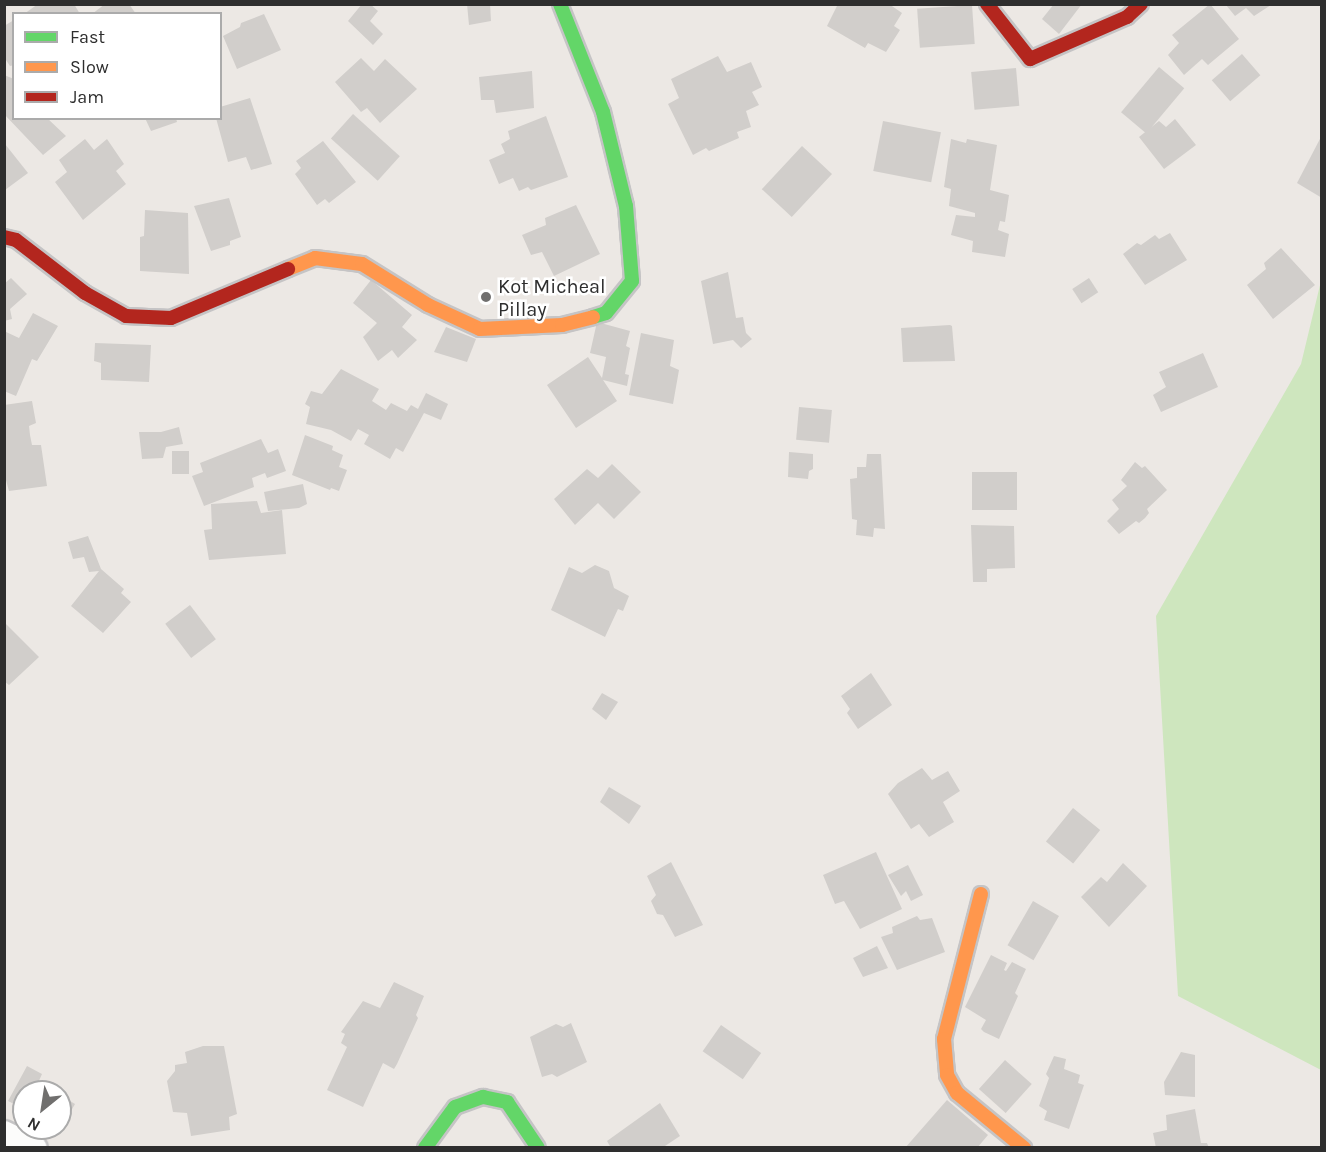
<!DOCTYPE html>
<html>
<head>
<meta charset="utf-8">
<style>
  body { margin:0 }
  #map { position:relative; width:1326px; height:1152px; overflow:hidden; background:#ece8e4; font-family:Karla,sans-serif }
  div>[style] { position:absolute }
  .green>* { inset:0; background:#cee6be }
  .building>* { inset:0; background:#d1cecb; transform-origin:0 0 }
  .roads { filter:drop-shadow(2px 0 #c5c4c5) drop-shadow(-2px 0 #c5c4c5) drop-shadow(0 2px #c5c4c5) drop-shadow(0 -2px #c5c4c5) }
  .street>* { height:24px; margin:-12px; padding:0 12px; transform-origin:12px; border-radius:12px; background:#fcfcfb }
  .fast>* { height:14px; margin:-7px; padding:0 7px; transform-origin:7px; border-radius:7px; background:#63d668 }
  .slow>* { height:14px; margin:-7px; padding:0 7px; transform-origin:7px; border-radius:7px; background:#ff974d }
  .jam>* { height:14px; margin:-7px; padding:0 7px; transform-origin:7px; border-radius:7px; background:#b3261e }
  .dots>* { width:16px; height:16px; translate:-50% -50%; box-sizing:border-box; border:3px solid #fff; border-radius:50% }
  span { translate:-50% -50%; white-space:nowrap; text-align:center; line-height:1.15; -webkit-text-stroke:5px #fff; paint-order:stroke }
  .poi-label { font-size:20px; color:#2e2e2e }
  .left { translate:0 -50%; text-align:left }
  .frame { position:absolute; inset:0; border:6px solid #2e2e2e; pointer-events:none }
  .legend { position:absolute; left:12px; top:12px; width:210px; height:108px; box-sizing:border-box; background:#fff; border:2px solid #ababab; margin:0; padding:8px 10px; list-style:none; font-size:18px; color:#2e2e2e }
  .legend li { display:flex; align-items:center; gap:12px; height:30px }
  .legend b { width:30px; border:2px solid #ababab }
  .north { position:absolute; left:12px; top:1080px; width:60px; height:60px; box-sizing:border-box; background:#fff; border:2px solid #ababab; border-radius:50%; rotate:210deg; font-size:16px; font-weight:700; line-height:24px; text-align:center; color:#2e2e2e }
  .north::after { content:''; display:block; margin:auto; width:21px; height:27px; background:#706f6e; clip-path:polygon(50% 0,100% 100%,50% 72%,0 100%) }
</style>
</head>
<body>
<div id="map">
  <div class="green">
    <div style="clip-path:polygon(1321px 281px,1321px 1070px,1178px 996px,1156px 616px,1301px 364px)"></div>
  </div>
  <div class="building">
    <div style="clip-path:polygon(38px 4px,74px 4px,80px 14px,24px 14px)"></div>
    <div style="clip-path:polygon(105px 4px,129px 4px,136px 14px,92px 14px)"></div>
    <div style="clip-path:polygon(362px 4px,370px 4px,378px 11px,370px 21px,383px 34px,373px 45px,348px 21px)"></div>
    <div style="clip-path:polygon(467px 4px,490px 4px,491px 21px,469px 25px)"></div>
    <div style="clip-path:polygon(838px 4px,889px 4px,902px 13px,894px 26px,900px 30px,886px 52px,868px 43px,865px 48px,827px 26px)"></div>
    <div style="clip-path:polygon(1054px 4px,1082px 4px,1059px 34px,1042px 19px)"></div>
    <div style="clip-path:polygon(1210px 4px,1239px 39px,1208px 65px,1202px 59px,1184px 75px,1168px 55px,1179px 43px,1172px 35px)"></div>
    <div style="left:972px;top:5px;width:39px;height:55px;rotate:86deg"></div>
    <div style="clip-path:polygon(1226px 5px,1271px 5px,1254px 16px,1246px 8px,1235px 16px)"></div>
    <div style="clip-path:polygon(264px 14px,281px 50px,237px 69px,223px 36px,240px 27px,241px 23px)"></div>
    <div style="clip-path:polygon(14px 20px,14px 65px,10px 66px,4px 57px,4px 26px)"></div>
    <div style="left:1242px;top:54px;width:28px;height:40px;rotate:49deg"></div>
    <div style="clip-path:polygon(718px 56px,727px 72px,751px 62px,762px 87px,752px 92px,759px 105px,746px 111px,751px 127px,737px 132px,739px 138px,709px 151px,706px 148px,693px 155px,668px 104px,679px 98px,671px 79px)"></div>
    <div style="clip-path:polygon(361px 58px,374px 71px,385px 59px,417px 89px,380px 123px,367px 108px,361px 112px,335px 82px)"></div>
    <div style="left:1159px;top:67px;width:33px;height:59px;rotate:40deg"></div>
    <div style="left:1016px;top:68px;width:38px;height:45px;rotate:85deg"></div>
    <div style="clip-path:polygon(532px 71px,534px 108px,496px 113px,494px 100px,481px 100px,479px 77px)"></div>
    <div style="clip-path:polygon(4px 75px,14px 79px,14px 118px,47px 118px,66px 136px,43px 155px,4px 114px)"></div>
    <div style="clip-path:polygon(250px 98px,272px 164px,251px 170px,246px 157px,228px 162px,216px 118px,220px 118px,220px 107px)"></div>
    <div style="left:353px;top:114px;width:63px;height:33px;rotate:42deg"></div>
    <div style="clip-path:polygon(546px 116px,568px 177px,531px 190px,528px 187px,519px 191px,513px 178px,499px 184px,489px 160px,505px 153px,501px 144px,510px 139px,508px 131px)"></div>
    <div style="clip-path:polygon(145px 118px,176px 118px,177px 122px,151px 131px)"></div>
    <div style="clip-path:polygon(1175px 119px,1196px 145px,1164px 169px,1139px 137px,1159px 121px,1166px 127px)"></div>
    <div style="left:883px;top:121px;width:59px;height:51px;rotate:11deg"></div>
    <div style="clip-path:polygon(1322px 135px,1322px 198px,1297px 183px)"></div>
    <div style="clip-path:polygon(85px 139px,94px 150px,107px 139px,124px 164px,116px 171px,126px 184px,83px 220px,55px 182px,67px 172px,59px 160px)"></div>
    <div style="clip-path:polygon(951px 139px,966px 143px,967px 139px,997px 145px,990px 190px,1009px 195px,1005px 222px,1000px 221px,998px 230px,1009px 234px,1005px 257px,972px 252px,973px 241px,951px 235px,956px 215px,975px 217px,975px 213px,949px 206px,951px 189px,944px 187px)"></div>
    <div style="clip-path:polygon(323px 141px,356px 182px,329px 203px,325px 199px,317px 205px,295px 174px,301px 168px,296px 161px)"></div>
    <div style="clip-path:polygon(5px 144px,28px 173px,5px 190px)"></div>
    <div style="left:802px;top:146px;width:41px;height:59px;rotate:43deg"></div>
    <div style="clip-path:polygon(229px 198px,241px 237px,230px 241px,230px 245px,211px 251px,194px 206px)"></div>
    <div style="clip-path:polygon(576px 205px,600px 254px,554px 276px,542px 252px,531px 255px,522px 235px,546px 225px,545px 218px)"></div>
    <div style="clip-path:polygon(145px 210px,188px 213px,189px 274px,140px 271px,140px 237px,144px 236px)"></div>
    <div style="clip-path:polygon(1170px 233px,1187px 260px,1145px 285px,1123px 254px,1137px 243px,1141px 245px,1155px 235px,1159px 239px)"></div>
    <div style="clip-path:polygon(1281px 248px,1315px 285px,1273px 319px,1247px 285px,1266px 269px,1264px 263px)"></div>
    <div style="clip-path:polygon(728px 272px,736px 318px,743px 317px,746px 333px,752px 339px,741px 348px,733px 340px,713px 344px,701px 281px)"></div>
    <div style="clip-path:polygon(11px 278px,27px 294px,10px 309px,12px 319px,4px 321px,4px 284px)"></div>
    <div style="left:1089px;top:278px;width:17px;height:20px;rotate:57deg"></div>
    <div style="clip-path:polygon(371px 280px,412px 315px,402px 327px,417px 340px,398px 358px,392px 350px,378px 361px,363px 337px,377px 323px,353px 303px)"></div>
    <div style="clip-path:polygon(33px 313px,58px 326px,37px 361px,32px 359px,16px 396px,4px 391px,4px 331px,19px 338px)"></div>
    <div style="clip-path:polygon(597px 322px,630px 331px,626px 346px,630px 348px,625px 374px,629px 375px,627px 386px,603px 380px,617px 401px,576px 428px,547px 385px,588px 357px,602px 378px,606px 357px,590px 353px)"></div>
    <div style="clip-path:polygon(950px 325px,952px 326px,955px 361px,903px 362px,901px 328px)"></div>
    <div style="clip-path:polygon(446px 327px,476px 339px,467px 362px,434px 352px)"></div>
    <div style="clip-path:polygon(641px 333px,674px 340px,670px 366px,679px 370px,673px 404px,629px 395px)"></div>
    <div style="clip-path:polygon(95px 343px,151px 345px,149px 382px,101px 380px,101px 363px,94px 361px)"></div>
    <div style="clip-path:polygon(1203px 353px,1218px 387px,1161px 412px,1153px 395px,1166px 387px,1159px 372px)"></div>
    <div style="clip-path:polygon(341px 369px,379px 389px,372px 401px,386px 410px,391px 403px,407px 411px,411px 405px,418px 409px,426px 393px,448px 404px,441px 420px,424px 413px,403px 452px,396px 448px,390px 459px,364px 444px,369px 435px,358px 429px,351px 441px,331px 430px,306px 424px,310px 407px,305px 404px,311px 391px,322px 394px)"></div>
    <div style="clip-path:polygon(32px 401px,36px 423px,29px 426px,30px 435px,32px 445px,41px 445px,47px 486px,9px 491px,4px 473px,4px 405px)"></div>
    <div style="left:799px;top:407px;width:33px;height:33px;rotate:5deg"></div>
    <div style="clip-path:polygon(179px 427px,183px 444px,166px 447px,163px 458px,142px 459px,139px 432px,161px 432px)"></div>
    <div style="clip-path:polygon(305px 435px,333px 446px,332px 450px,343px 455px,339px 467px,347px 470px,339px 491px,331px 488px,330px 490px,292px 475px)"></div>
    <div style="clip-path:polygon(261px 439px,268px 453px,278px 449px,286px 471px,267px 478px,265px 473px,252px 478px,254px 487px,204px 506px,192px 476px,203px 472px,200px 463px)"></div>
    <div style="left:172px;top:451px;width:17px;height:23px"></div>
    <div style="clip-path:polygon(789px 452px,813px 454px,813px 469px,809px 471px,808px 479px,788px 477px)"></div>
    <div style="clip-path:polygon(867px 454px,881px 454px,885px 529px,874px 528px,873px 537px,856px 535px,857px 520px,852px 519px,850px 479px,857px 478px,857px 467px,866px 467px)"></div>
    <div style="clip-path:polygon(1135px 462px,1142px 468px,1145px 466px,1167px 490px,1147px 509px,1149px 513px,1145px 518px,1139px 523px,1136px 521px,1119px 534px,1107px 521px,1119px 509px,1112px 500px,1127px 486px,1121px 480px)"></div>
    <div style="clip-path:polygon(612px 464px,641px 492px,614px 519px,598px 503px,575px 525px,554px 499px,587px 469px,598px 478px)"></div>
    <div style="left:972px;top:472px;width:45px;height:38px"></div>
    <div style="clip-path:polygon(303px 484px,307px 504px,299px 508px,268px 511px,264px 492px)"></div>
    <div style="clip-path:polygon(257px 501px,261px 513px,282px 510px,286px 554px,209px 560px,204px 530px,212px 529px,211px 504px)"></div>
    <div style="clip-path:polygon(971px 525px,1014px 526px,1015px 568px,987px 569px,987px 582px,973px 582px)"></div>
    <div style="clip-path:polygon(88px 536px,101px 569px,124px 589px,121px 593px,131px 602px,103px 633px,71px 606px,99px 571px,89px 572px,84px 557px,73px 559px,68px 542px)"></div>
    <div style="clip-path:polygon(595px 565px,609px 571px,614px 588px,629px 596px,623px 611px,618px 609px,605px 637px,551px 610px,569px 567px,582px 573px)"></div>
    <div style="left:190px;top:605px;width:43px;height:31px;rotate:53deg"></div>
    <div style="clip-path:polygon(6px 624px,39px 657px,9px 685px,4px 681px)"></div>
    <div style="clip-path:polygon(871px 673px,892px 705px,858px 729px,847px 713px,850px 709px,841px 696px)"></div>
    <div style="clip-path:polygon(602px 693px,618px 702px,606px 720px,592px 709px)"></div>
    <div style="clip-path:polygon(922px 768px,932px 780px,948px 771px,960px 791px,943px 802px,954px 822px,929px 837px,919px 824px,911px 829px,888px 794px,898px 783px)"></div>
    <div style="clip-path:polygon(609px 787px,641px 806px,629px 824px,600px 802px)"></div>
    <div style="left:1073px;top:808px;width:35px;height:43px;rotate:39deg"></div>
    <div style="clip-path:polygon(876px 852px,902px 909px,860px 929px,844px 901px,835px 904px,823px 875px)"></div>
    <div style="clip-path:polygon(671px 862px,703px 925px,675px 937px,663px 915px,657px 914px,651px 901px,656px 895px,647px 876px)"></div>
    <div style="clip-path:polygon(1123px 863px,1147px 886px,1109px 927px,1081px 897px,1101px 877px,1107px 882px)"></div>
    <div style="clip-path:polygon(908px 865px,923px 895px,911px 901px,906px 891px,901px 896px,888px 875px)"></div>
    <div style="left:1033px;top:901px;width:30px;height:51px;rotate:30deg"></div>
    <div style="clip-path:polygon(917px 916px,920px 920px,932px 918px,945px 952px,897px 970px,881px 937px,893px 933px,892px 927px)"></div>
    <div style="clip-path:polygon(877px 946px,888px 968px,863px 977px,853px 958px)"></div>
    <div style="clip-path:polygon(991px 955px,1007px 963px,1004px 970px,1006px 971px,1012px 962px,1026px 969px,1015px 993px,1018px 996px,999px 1039px,984px 1032px,981px 1029px,986px 1020px,965px 1007px)"></div>
    <div style="clip-path:polygon(394px 982px,424px 996px,416px 1015px,418px 1018px,397px 1064px,394px 1069px,383px 1063px,363px 1107px,327px 1090px,347px 1047px,341px 1043px,345px 1034px,341px 1032px,363px 1001px,380px 1008px)"></div>
    <div style="clip-path:polygon(571px 1023px,587px 1062px,557px 1077px,552px 1074px,542px 1077px,530px 1037px,556px 1024px,563px 1027px)"></div>
    <div style="left:721px;top:1025px;width:49px;height:32px;rotate:35deg"></div>
    <div style="clip-path:polygon(203px 1046px,224px 1046px,237px 1114px,229px 1117px,230px 1130px,191px 1136px,187px 1113px,173px 1112px,167px 1081px,175px 1071px,175px 1065px,187px 1063px,185px 1052px)"></div>
    <div style="clip-path:polygon(1181px 1052px,1195px 1055px,1195px 1097px,1165px 1095px,1164px 1082px)"></div>
    <div style="clip-path:polygon(1054px 1056px,1066px 1059px,1064px 1069px,1080px 1075px,1078px 1083px,1084px 1085px,1069px 1129px,1044px 1120px,1047px 1111px,1039px 1106px,1049px 1078px,1046px 1074px)"></div>
    <div style="left:1005px;top:1060px;width:36px;height:39px;rotate:42deg"></div>
    <div style="clip-path:polygon(27px 1066px,42px 1074px,38px 1083px,54px 1092px,24px 1092px,24px 1109px,8px 1101px)"></div>
    <div style="clip-path:polygon(60px 1095px,75px 1104px,60px 1130px)"></div>
    <div style="clip-path:polygon(947px 1100px,988px 1135px,977px 1148px,905px 1148px)"></div>
    <div style="clip-path:polygon(660px 1103px,680px 1136px,662px 1148px,611px 1148px,607px 1141px)"></div>
    <div style="clip-path:polygon(1195px 1109px,1201px 1143px,1207px 1143px,1209px 1148px,1156px 1148px,1153px 1133px,1167px 1130px,1166px 1115px)"></div>
  </div>
  <div class="roads">
    <div class="street">
      <div style="left:4px;top:1133px;width:34px;rotate:26deg"></div>
    </div>
    <div class="fast">
      <div style="left:560px;top:4px;width:116px;rotate:68.3deg"></div>
      <div style="left:603px;top:112px;width:97px;rotate:76.3deg"></div>
      <div style="left:626px;top:206px;width:75px;rotate:85.4deg"></div>
      <div style="left:632px;top:281px;width:41px;rotate:129.1deg"></div>
      <div style="left:606px;top:313px;width:14px;rotate:163deg"></div>
      <div style="left:425px;top:1148px;width:51px;rotate:-53.8deg"></div>
      <div style="left:455px;top:1107px;width:30px;rotate:-20deg"></div>
      <div style="left:483px;top:1097px;width:25px;rotate:12deg"></div>
      <div style="left:507px;top:1102px;width:55px;rotate:56deg"></div>
    </div>
    <div class="slow">
      <div style="left:288px;top:269px;width:29px;rotate:-22deg"></div>
      <div style="left:315px;top:258px;width:47px;rotate:7.3deg"></div>
      <div style="left:362px;top:264px;width:78px;rotate:31.8deg"></div>
      <div style="left:428px;top:305px;width:57px;rotate:24.8deg"></div>
      <div style="left:480px;top:329px;width:82px;rotate:-2.8deg"></div>
      <div style="left:562px;top:325px;width:32px;rotate:-14deg"></div>
      <div style="left:981px;top:894px;width:150px;rotate:104.3deg"></div>
      <div style="left:944px;top:1039px;width:36px;rotate:85deg"></div>
      <div style="left:947px;top:1075px;width:21px;rotate:61deg"></div>
      <div style="left:957px;top:1093px;width:87px;rotate:39.4deg"></div>
    </div>
    <div class="jam">
      <div style="left:987px;top:4px;width:70px;rotate:52deg"></div>
      <div style="left:1030px;top:59px;width:106px;rotate:-23.4deg"></div>
      <div style="left:1127px;top:17px;width:19px;rotate:-43deg"></div>
      <div style="left:4px;top:237px;width:12px;rotate:14deg"></div>
      <div style="left:16px;top:240px;width:87px;rotate:37.5deg"></div>
      <div style="left:85px;top:293px;width:47px;rotate:29.3deg"></div>
      <div style="left:126px;top:316px;width:45px;rotate:2.5deg"></div>
      <div style="left:171px;top:318px;width:127px;rotate:-22.7deg"></div>
    </div>
  </div>
  <div class="dots">
    <div style="left:486px;top:297px;background:#706f6e"></div>
  </div>
  <div class="poi-label">
    <span class="left" style="left:498px;top:298px">Kot Micheal<br>Pillay</span>
  </div>
  <div class="frame"></div>
  <ul class="legend">
  <li><b style="height:8px;background:#63d668"></b>Fast</li>
  <li><b style="height:8px;background:#ff974d"></b>Slow</li>
  <li><b style="height:8px;background:#b3261e"></b>Jam</li>
  </ul>
  <div class="north">N</div>
</div>
</body>
</html>
